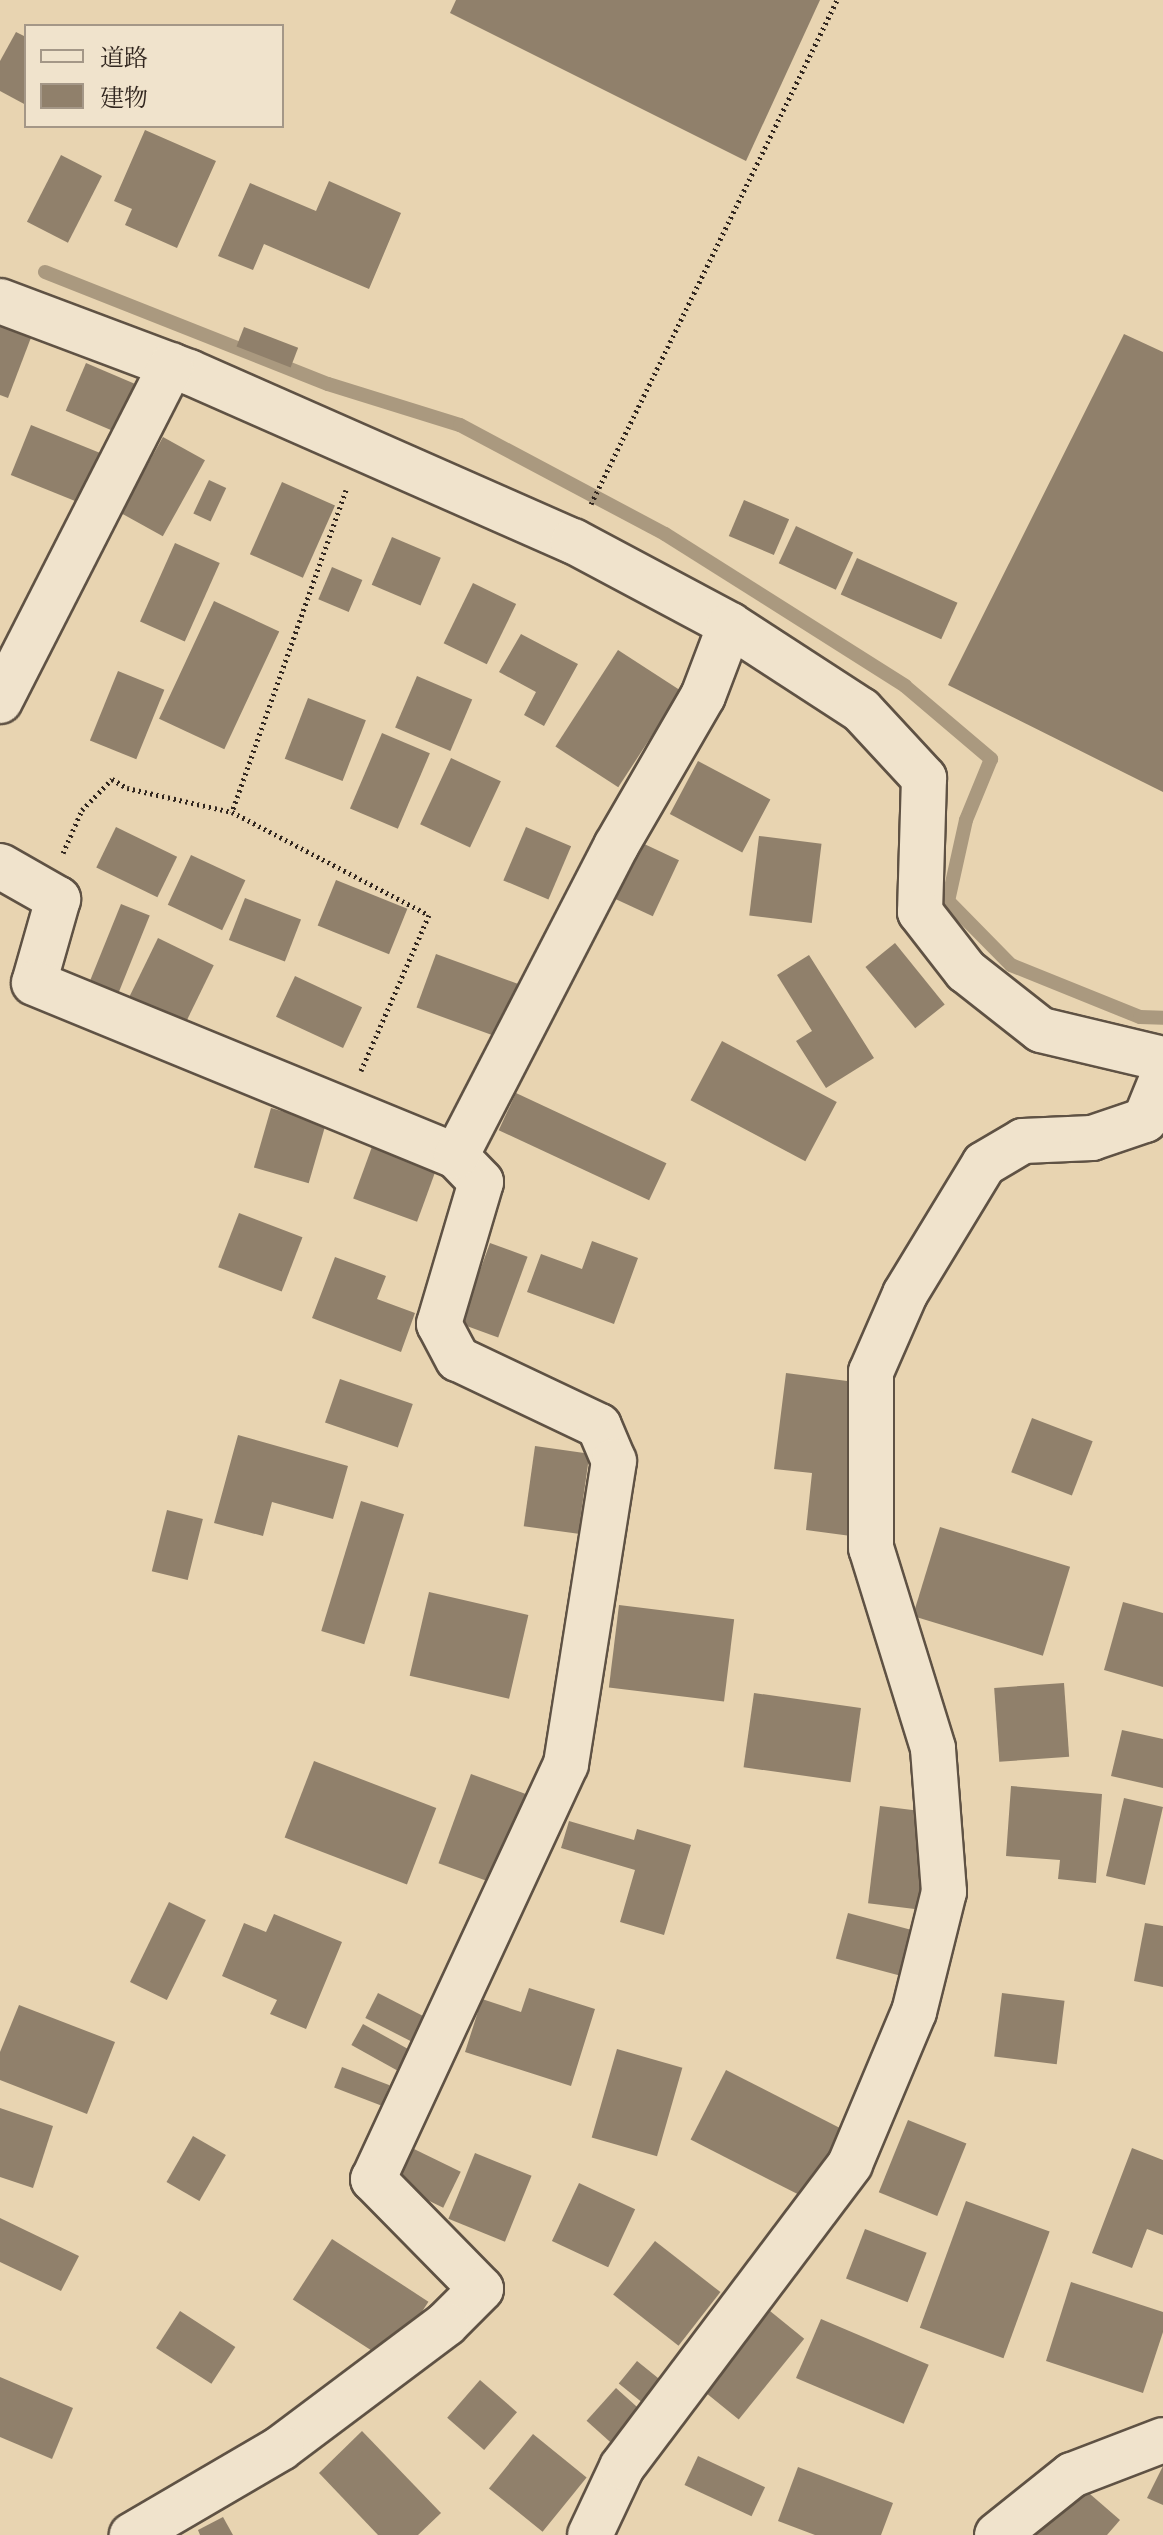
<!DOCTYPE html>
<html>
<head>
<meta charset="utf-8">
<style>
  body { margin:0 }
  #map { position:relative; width:1163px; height:2535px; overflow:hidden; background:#e8d4b1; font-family:"IM FELL DW Pica","Noto Serif JP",serif }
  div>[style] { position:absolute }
  .stream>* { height:14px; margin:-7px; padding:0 7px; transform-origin:7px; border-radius:7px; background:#aa997f }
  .building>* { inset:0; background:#90806b; transform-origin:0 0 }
  .path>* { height:5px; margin-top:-2.5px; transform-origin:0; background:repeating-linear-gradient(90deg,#31261f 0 2px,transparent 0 6px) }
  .roads { filter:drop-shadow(2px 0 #5f5244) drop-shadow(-2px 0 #5f5244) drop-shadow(0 2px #5f5244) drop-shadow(0 -2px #5f5244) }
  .minor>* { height:44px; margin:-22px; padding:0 22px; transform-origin:22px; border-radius:22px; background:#f0e3cc }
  span { translate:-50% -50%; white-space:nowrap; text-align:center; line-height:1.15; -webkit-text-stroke:8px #f0e3cc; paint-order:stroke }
  .legend { position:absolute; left:24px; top:24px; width:260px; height:104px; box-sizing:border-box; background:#f0e3cc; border:2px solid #a49787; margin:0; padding:10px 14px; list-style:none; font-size:24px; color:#31261f }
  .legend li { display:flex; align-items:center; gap:16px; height:40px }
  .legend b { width:40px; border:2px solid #a49787 }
</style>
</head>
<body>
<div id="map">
  <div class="stream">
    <div style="left:45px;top:272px;width:304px;rotate:21.6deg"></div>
    <div style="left:328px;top:384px;width:138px;rotate:17.3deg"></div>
    <div style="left:460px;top:425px;width:232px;rotate:28deg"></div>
    <div style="left:665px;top:534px;width:284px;rotate:32.3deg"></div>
    <div style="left:905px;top:686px;width:113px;rotate:40.3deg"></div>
    <div style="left:991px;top:759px;width:66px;rotate:112.3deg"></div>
    <div style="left:966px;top:820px;width:83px;rotate:102.5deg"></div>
    <div style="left:948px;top:901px;width:90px;rotate:45.5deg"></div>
    <div style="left:1011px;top:965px;width:139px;rotate:22deg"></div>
    <div style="left:1140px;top:1017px;width:23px;rotate:2deg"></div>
  </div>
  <div class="building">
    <div style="clip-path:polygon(456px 0,820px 0,746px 161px,450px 13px)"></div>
    <div style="clip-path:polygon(16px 32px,26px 37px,26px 105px,0 91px,0 61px)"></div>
    <div style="clip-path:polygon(145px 130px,216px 161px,177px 248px,125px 225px,132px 209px,114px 201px)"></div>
    <div style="left:61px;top:155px;width:46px;height:75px;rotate:27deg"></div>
    <div style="clip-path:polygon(329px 181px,401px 213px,369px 289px,264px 244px,253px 270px,218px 256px,250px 183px,316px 211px)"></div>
    <div style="clip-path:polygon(0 323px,32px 335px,8px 398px,0 395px)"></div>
    <div style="left:244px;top:327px;width:58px;height:21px;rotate:21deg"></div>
    <div style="clip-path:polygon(1124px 334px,1163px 352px,1163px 792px,948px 685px)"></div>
    <div style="left:86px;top:363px;width:56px;height:52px;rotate:23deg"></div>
    <div style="left:31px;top:425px;width:82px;height:54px;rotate:22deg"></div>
    <div style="left:163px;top:437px;width:48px;height:87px;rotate:29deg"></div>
    <div style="left:209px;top:480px;width:19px;height:37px;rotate:25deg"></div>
    <div style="left:282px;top:482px;width:58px;height:79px;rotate:24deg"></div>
    <div style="left:744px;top:500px;width:49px;height:39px;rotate:23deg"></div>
    <div style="left:796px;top:526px;width:63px;height:41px;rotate:25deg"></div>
    <div style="left:392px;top:537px;width:53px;height:52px;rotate:23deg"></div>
    <div style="left:175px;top:543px;width:49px;height:86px;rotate:24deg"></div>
    <div style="left:857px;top:558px;width:110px;height:40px;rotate:24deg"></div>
    <div style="left:332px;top:567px;width:33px;height:35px;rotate:23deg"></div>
    <div style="left:473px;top:583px;width:48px;height:67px;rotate:26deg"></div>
    <div style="left:214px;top:601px;width:72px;height:130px;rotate:25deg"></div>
    <div style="clip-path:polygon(521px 634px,578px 664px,544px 726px,524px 715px,536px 692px,499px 672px)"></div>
    <div style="left:618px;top:650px;width:75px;height:115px;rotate:33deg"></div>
    <div style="left:118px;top:671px;width:50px;height:75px;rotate:22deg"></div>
    <div style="left:417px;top:676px;width:60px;height:56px;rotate:23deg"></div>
    <div style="left:308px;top:698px;width:62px;height:65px;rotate:21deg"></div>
    <div style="left:382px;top:733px;width:52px;height:82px;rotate:23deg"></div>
    <div style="left:451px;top:758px;width:55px;height:73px;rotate:25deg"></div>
    <div style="left:698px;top:761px;width:82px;height:60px;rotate:28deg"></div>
    <div style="left:116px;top:827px;width:68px;height:45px;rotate:26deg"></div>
    <div style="left:526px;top:827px;width:49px;height:58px;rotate:23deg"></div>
    <div style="left:759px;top:836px;width:63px;height:80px;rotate:7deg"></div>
    <div style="left:640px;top:842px;width:43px;height:62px;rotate:25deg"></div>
    <div style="left:191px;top:855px;width:60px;height:55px;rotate:25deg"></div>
    <div style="left:336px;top:880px;width:77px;height:49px;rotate:22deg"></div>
    <div style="left:245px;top:898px;width:60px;height:45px;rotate:21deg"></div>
    <div style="left:121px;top:904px;width:31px;height:94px;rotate:22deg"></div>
    <div style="left:158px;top:938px;width:62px;height:67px;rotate:26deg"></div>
    <div style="left:895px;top:943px;width:79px;height:38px;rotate:51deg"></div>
    <div style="left:436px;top:954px;width:92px;height:57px;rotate:20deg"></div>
    <div style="clip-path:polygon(809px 955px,874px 1058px,826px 1088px,796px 1041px,812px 1031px,777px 975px)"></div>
    <div style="left:295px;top:976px;width:74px;height:45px;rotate:25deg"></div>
    <div style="left:722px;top:1041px;width:130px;height:67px;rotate:28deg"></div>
    <div style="left:516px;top:1093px;width:166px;height:41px;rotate:25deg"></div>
    <div style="left:271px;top:1108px;width:57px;height:62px;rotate:16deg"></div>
    <div style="left:373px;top:1144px;width:68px;height:58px;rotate:20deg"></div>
    <div style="left:239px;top:1213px;width:68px;height:58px;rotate:21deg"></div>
    <div style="clip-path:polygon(592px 1241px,638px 1258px,614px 1324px,527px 1292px,541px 1254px,582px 1269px)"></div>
    <div style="left:490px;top:1243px;width:40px;height:86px;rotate:20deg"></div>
    <div style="clip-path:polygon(335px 1257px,386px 1276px,377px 1299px,415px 1313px,401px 1352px,312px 1318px)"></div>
    <div style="clip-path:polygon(786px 1373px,870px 1384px,851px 1536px,806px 1530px,812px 1473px,774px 1469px)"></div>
    <div style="left:340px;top:1379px;width:77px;height:46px;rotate:19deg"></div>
    <div style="left:1032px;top:1418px;width:65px;height:58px;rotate:21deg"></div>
    <div style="clip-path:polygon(238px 1435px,348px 1466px,333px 1519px,272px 1502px,263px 1536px,214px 1523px)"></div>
    <div style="left:535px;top:1446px;width:55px;height:81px;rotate:8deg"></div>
    <div style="left:361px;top:1501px;width:45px;height:136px;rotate:17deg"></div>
    <div style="left:167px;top:1510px;width:37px;height:63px;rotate:14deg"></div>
    <div style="left:940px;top:1527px;width:136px;height:93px;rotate:17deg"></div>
    <div style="left:429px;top:1592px;width:102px;height:86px;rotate:13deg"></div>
    <div style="clip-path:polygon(1123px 1602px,1163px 1613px,1163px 1687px,1104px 1670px)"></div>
    <div style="left:619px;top:1605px;width:116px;height:83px;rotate:7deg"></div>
    <div style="left:1064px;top:1683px;width:74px;height:70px;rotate:86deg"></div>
    <div style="left:754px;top:1693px;width:108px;height:75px;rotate:8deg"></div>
    <div style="clip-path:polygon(1122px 1730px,1163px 1739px,1163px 1788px,1111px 1776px)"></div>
    <div style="left:314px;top:1761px;width:131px;height:82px;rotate:21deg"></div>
    <div style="left:471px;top:1774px;width:67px;height:95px;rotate:20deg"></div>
    <div style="clip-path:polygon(1011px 1786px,1102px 1794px,1096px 1883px,1058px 1879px,1060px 1860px,1006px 1856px)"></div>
    <div style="left:1124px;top:1798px;width:40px;height:80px;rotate:13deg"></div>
    <div style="left:880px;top:1806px;width:51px;height:98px;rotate:7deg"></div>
    <div style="clip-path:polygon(569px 1821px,634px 1840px,637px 1829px,691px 1845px,664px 1935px,620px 1922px,635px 1870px,561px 1848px)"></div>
    <div style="left:169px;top:1902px;width:41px;height:89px;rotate:26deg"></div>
    <div style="left:848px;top:1913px;width:65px;height:47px;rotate:15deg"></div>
    <div style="clip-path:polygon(274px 1914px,342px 1942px,306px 2029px,270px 2014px,277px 2000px,222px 1976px,244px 1923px,266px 1932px)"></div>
    <div style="clip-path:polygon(1145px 1923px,1163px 1926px,1163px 1987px,1134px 1981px)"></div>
    <div style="clip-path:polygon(529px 1988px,595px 2009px,571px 2086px,465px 2052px,482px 1999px,521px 2012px)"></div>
    <div style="left:378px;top:1993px;width:60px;height:28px;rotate:27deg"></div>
    <div style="left:1002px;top:1993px;width:63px;height:64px;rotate:7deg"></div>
    <div style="clip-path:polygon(19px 2005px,115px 2042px,87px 2114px,0 2080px,0 2052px)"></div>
    <div style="left:363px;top:2024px;width:52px;height:24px;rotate:29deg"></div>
    <div style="left:617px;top:2049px;width:68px;height:92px;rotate:16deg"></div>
    <div style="left:342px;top:2067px;width:51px;height:22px;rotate:21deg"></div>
    <div style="left:726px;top:2070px;width:135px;height:78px;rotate:27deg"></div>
    <div style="clip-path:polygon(0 2108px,53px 2126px,33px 2188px,0 2177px)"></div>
    <div style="left:908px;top:2120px;width:63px;height:78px;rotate:22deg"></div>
    <div style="left:193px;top:2136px;width:38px;height:53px;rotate:30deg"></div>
    <div style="clip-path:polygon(1132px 2148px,1163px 2160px,1163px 2235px,1147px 2229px,1132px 2268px,1092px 2253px)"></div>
    <div style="left:414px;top:2149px;width:52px;height:40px;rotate:26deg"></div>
    <div style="left:475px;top:2153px;width:61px;height:71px;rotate:22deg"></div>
    <div style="left:579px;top:2183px;width:62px;height:64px;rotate:25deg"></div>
    <div style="left:966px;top:2201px;width:89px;height:135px;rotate:20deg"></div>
    <div style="clip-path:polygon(0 2218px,79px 2256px,61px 2291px,0 2262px)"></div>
    <div style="left:865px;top:2229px;width:66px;height:53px;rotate:21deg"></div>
    <div style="left:332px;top:2239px;width:115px;height:72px;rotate:33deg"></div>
    <div style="left:655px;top:2241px;width:83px;height:68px;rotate:38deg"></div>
    <div style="clip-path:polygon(1071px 2282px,1163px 2312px,1163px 2332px,1143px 2393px,1046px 2361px)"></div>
    <div style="left:180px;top:2311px;width:66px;height:44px;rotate:33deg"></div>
    <div style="left:770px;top:2311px;width:44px;height:104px;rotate:39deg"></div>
    <div style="left:821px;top:2319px;width:117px;height:64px;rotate:23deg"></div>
    <div style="left:637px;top:2361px;width:35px;height:29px;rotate:39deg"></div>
    <div style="clip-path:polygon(0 2377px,73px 2408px,52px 2459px,0 2437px)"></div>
    <div style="left:480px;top:2380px;width:49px;height:50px;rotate:41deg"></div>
    <div style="left:616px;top:2388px;width:40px;height:44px;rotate:42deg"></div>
    <div style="clip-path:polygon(362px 2431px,441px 2513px,418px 2535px,378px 2535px,319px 2473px)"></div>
    <div style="left:533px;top:2434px;width:69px;height:70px;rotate:39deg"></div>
    <div style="left:698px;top:2456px;width:74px;height:32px;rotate:25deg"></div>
    <div style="clip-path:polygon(1163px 2466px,1163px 2505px,1147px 2498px)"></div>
    <div style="clip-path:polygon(798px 2467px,893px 2503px,881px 2535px,815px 2535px,778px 2521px)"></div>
    <div style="clip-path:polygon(1075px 2481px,1120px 2520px,1107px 2535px,1032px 2535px)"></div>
    <div style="clip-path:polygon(223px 2517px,233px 2535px,200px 2535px,198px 2530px)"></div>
  </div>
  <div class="path">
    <div style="left:346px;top:490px;width:342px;rotate:109.5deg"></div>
    <div style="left:232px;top:812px;width:222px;rotate:27.6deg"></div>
    <div style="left:429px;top:915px;width:170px;rotate:113.6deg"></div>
    <div style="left:591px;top:504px;width:561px;rotate:-63.98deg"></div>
    <div style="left:63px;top:853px;width:47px;rotate:-66.2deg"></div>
    <div style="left:82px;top:810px;width:43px;rotate:-45.9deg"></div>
    <div style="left:112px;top:779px;width:17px;rotate:31deg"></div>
    <div style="left:127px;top:788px;width:108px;rotate:12.9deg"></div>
  </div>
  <div class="roads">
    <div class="minor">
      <div style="left:0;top:301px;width:202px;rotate:20.6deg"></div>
      <div style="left:189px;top:372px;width:420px;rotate:23.8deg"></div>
      <div style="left:573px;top:541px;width:178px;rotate:28.1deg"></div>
      <div style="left:730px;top:625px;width:156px;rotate:33deg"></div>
      <div style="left:861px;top:710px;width:93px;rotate:47.2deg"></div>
      <div style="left:924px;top:778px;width:134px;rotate:91.7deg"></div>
      <div style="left:920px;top:912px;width:75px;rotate:52.1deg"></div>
      <div style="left:966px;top:971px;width:95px;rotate:38.2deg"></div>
      <div style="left:1041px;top:1030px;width:125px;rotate:13.4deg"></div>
      <div style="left:0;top:701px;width:377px;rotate:-63deg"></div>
      <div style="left:0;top:866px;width:67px;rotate:29.6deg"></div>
      <div style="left:58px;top:899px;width:87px;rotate:105.9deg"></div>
      <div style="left:34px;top:983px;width:456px;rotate:22.3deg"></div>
      <div style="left:456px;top:1156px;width:36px;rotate:46deg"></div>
      <div style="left:481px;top:1182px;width:148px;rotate:106.5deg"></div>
      <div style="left:439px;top:1324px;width:40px;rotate:62deg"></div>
      <div style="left:458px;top:1359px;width:156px;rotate:25.4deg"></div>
      <div style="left:599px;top:1426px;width:38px;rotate:67deg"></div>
      <div style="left:614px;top:1461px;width:307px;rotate:99deg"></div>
      <div style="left:566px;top:1764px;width:458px;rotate:114.9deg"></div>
      <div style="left:373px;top:2179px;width:154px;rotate:45.5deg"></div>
      <div style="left:481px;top:2289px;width:49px;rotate:135deg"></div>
      <div style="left:446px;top:2324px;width:206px;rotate:143.1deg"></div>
      <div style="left:281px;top:2448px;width:173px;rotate:149.7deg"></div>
      <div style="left:456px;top:1156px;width:349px;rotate:-62.7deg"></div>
      <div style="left:616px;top:846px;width:173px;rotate:-59.9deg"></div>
      <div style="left:703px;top:696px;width:76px;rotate:-69.2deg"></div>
      <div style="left:590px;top:2535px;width:75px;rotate:-64.8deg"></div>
      <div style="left:622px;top:2467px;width:379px;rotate:-53deg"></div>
      <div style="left:850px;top:2164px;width:165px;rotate:-67.2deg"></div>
      <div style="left:914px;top:2012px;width:124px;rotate:-76deg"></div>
      <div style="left:944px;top:1892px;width:144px;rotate:-94.4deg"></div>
      <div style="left:933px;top:1748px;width:209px;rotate:-107.2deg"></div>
      <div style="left:871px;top:1548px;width:176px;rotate:-90deg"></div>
      <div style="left:871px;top:1372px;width:85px;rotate:-66.4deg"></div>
      <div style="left:905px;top:1294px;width:152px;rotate:-58.7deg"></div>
      <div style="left:984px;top:1164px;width:45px;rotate:-30.5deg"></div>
      <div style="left:1023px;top:1141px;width:69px;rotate:-2.5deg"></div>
      <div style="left:1092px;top:1138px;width:56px;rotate:-18.8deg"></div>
      <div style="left:1145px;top:1120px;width:48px;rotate:-67.8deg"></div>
      <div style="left:997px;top:2535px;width:96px;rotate:-38.7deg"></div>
      <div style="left:1072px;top:2475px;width:97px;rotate:-21deg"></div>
    </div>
  </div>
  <ul class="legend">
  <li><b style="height:10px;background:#f0e3cc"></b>道路</li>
  <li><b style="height:22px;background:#90806b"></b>建物</li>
  </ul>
</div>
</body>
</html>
